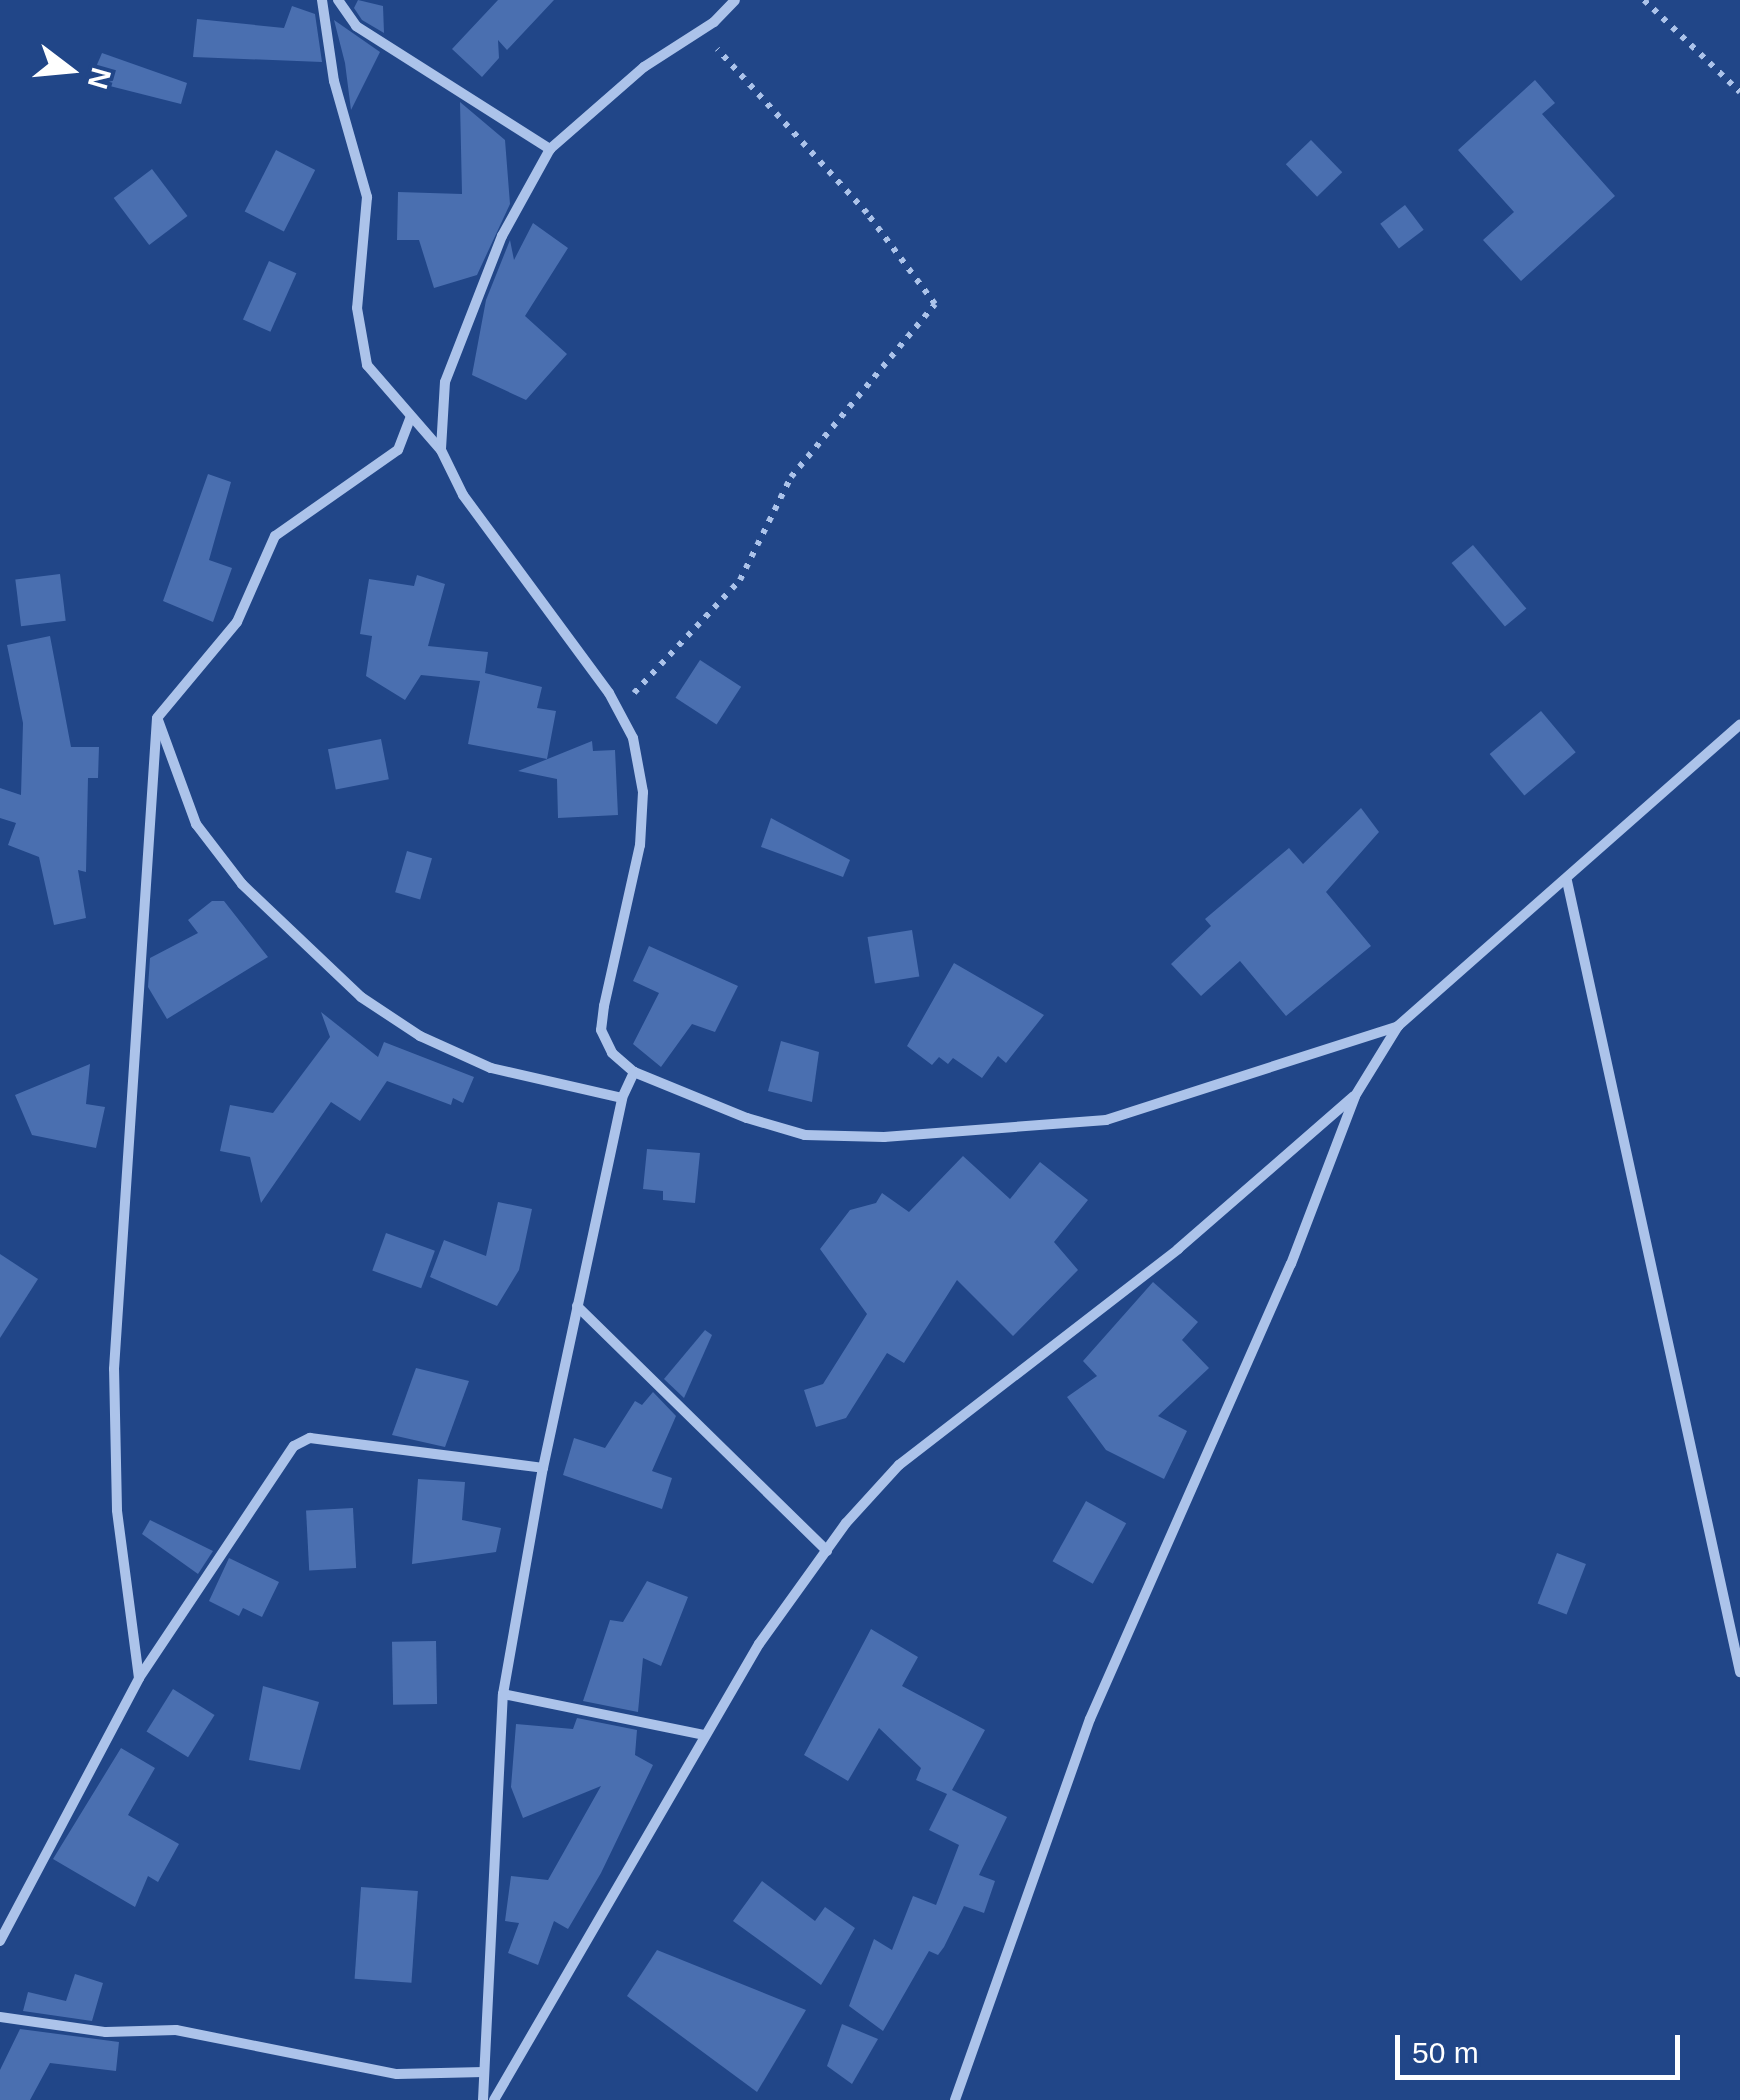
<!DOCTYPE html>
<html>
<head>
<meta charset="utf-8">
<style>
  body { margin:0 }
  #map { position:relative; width:1740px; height:2100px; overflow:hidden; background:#214688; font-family:Helvetica,sans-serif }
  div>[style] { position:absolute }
  .building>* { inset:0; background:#4a6fb0; transform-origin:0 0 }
  .path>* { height:6px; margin-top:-3px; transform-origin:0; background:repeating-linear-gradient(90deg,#acc3ea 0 5px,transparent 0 13px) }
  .street>* { height:10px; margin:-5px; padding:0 5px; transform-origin:5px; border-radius:5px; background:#acc3ea }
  span { translate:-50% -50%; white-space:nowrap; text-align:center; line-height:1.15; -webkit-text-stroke:8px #214688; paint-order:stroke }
  .north { position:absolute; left:20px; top:20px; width:100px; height:100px; -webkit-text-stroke:8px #214688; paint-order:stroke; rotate:106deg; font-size:28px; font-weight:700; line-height:40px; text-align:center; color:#fff }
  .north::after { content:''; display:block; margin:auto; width:35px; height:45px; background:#fff; clip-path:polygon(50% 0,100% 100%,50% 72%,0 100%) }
  .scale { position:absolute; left:1395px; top:2035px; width:285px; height:45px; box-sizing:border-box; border:5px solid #fff; border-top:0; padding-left:12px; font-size:30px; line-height:35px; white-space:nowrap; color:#fff; -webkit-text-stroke:8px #214688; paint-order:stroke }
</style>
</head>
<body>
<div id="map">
  <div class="building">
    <div style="clip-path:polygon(358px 0,383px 6px,384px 33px,362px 20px,354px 8px)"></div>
    <div style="clip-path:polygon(498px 0,554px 0,507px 50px,498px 40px,499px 58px,482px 77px,452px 49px)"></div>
    <div style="clip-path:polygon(292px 6px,315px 14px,322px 62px,193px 57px,197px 19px,284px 28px)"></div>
    <div style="clip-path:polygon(334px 20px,380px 52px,351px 110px,345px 63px)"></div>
    <div style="clip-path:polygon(102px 53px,187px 83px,181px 104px,90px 81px)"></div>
    <div style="clip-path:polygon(1535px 80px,1555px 103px,1542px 114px,1615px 196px,1521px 281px,1483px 240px,1514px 212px,1458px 150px)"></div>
    <div style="clip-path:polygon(460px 102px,505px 140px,510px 204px,477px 275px,434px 288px,419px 240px,397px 240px,398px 192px,462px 194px)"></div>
    <div style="left:1311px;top:140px;width:45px;height:35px;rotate:46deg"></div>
    <div style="left:276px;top:150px;width:44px;height:69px;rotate:27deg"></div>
    <div style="left:152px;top:169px;width:59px;height:48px;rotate:53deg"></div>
    <div style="left:1405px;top:205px;width:31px;height:31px;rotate:53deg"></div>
    <div style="clip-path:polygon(533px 223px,568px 248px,525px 316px,567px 354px,526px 400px,472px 375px,486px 300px,510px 240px,514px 260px)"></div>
    <div style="left:269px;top:261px;width:30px;height:64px;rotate:24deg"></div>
    <div style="clip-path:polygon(208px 474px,231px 482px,209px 560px,232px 568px,213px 622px,163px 601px)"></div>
    <div style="left:1473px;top:545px;width:83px;height:28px;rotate:50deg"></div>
    <div style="left:60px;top:574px;width:47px;height:45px;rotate:83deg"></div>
    <div style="clip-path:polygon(417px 575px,445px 584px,428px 646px,488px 652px,485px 673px,542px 687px,537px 708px,556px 711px,547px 759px,468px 744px,480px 681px,421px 675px,405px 700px,366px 676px,372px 636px,360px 634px,369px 579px,414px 586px)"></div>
    <div style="clip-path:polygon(50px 636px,71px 747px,99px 747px,98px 778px,88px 778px,86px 872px,78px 870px,86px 918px,54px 925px,39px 857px,8px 845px,16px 823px,0 818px,0 788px,21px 795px,23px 723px,7px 645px)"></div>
    <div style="left:700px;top:660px;width:49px;height:45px;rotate:33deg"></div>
    <div style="left:1541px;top:711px;width:54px;height:67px;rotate:50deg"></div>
    <div style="left:381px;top:739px;width:41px;height:54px;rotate:79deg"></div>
    <div style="clip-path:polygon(592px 741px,593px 751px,615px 750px,618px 815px,558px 818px,557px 779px,518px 771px)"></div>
    <div style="clip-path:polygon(1361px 808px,1379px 832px,1326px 892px,1371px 946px,1286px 1016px,1240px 961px,1201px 996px,1171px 964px,1211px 926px,1205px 919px,1289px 848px,1303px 864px)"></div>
    <div style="clip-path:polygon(771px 818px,850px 860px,843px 877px,761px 847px)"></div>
    <div style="left:407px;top:851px;width:26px;height:43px;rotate:16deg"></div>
    <div style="clip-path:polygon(212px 901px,224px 901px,268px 957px,167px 1019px,148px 987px,150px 958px,198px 933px,188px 920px)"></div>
    <div style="left:912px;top:930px;width:47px;height:45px;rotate:81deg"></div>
    <div style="clip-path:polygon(649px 946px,738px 986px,715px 1032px,692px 1024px,661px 1067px,633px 1044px,659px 993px,633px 981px)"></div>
    <div style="clip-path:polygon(954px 963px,1044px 1015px,1006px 1063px,998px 1056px,982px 1078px,953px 1058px,948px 1064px,939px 1057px,932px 1065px,907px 1046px)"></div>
    <div style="clip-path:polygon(321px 1012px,378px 1057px,384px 1042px,474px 1077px,463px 1103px,453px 1098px,451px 1105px,387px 1081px,360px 1121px,331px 1102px,261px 1203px,250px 1157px,220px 1151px,230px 1105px,273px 1113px,330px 1037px)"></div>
    <div style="clip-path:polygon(781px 1041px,819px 1052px,812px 1102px,768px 1091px)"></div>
    <div style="clip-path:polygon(90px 1064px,86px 1104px,105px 1107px,96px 1148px,32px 1135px,15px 1095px)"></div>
    <div style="clip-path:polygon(647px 1149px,700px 1153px,695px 1203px,663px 1200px,663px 1191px,643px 1189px)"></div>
    <div style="clip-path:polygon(963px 1156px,1010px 1199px,1040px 1162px,1088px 1200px,1054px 1242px,1078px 1270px,1013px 1336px,957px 1280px,904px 1363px,887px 1353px,846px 1418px,816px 1427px,804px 1390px,823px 1384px,867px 1314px,820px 1249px,850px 1210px,876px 1203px,882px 1193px,909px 1212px)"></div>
    <div style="clip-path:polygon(498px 1202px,532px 1209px,519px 1270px,497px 1306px,430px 1277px,444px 1240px,486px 1256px)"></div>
    <div style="left:386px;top:1233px;width:52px;height:40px;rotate:20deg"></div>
    <div style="clip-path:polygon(0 1254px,38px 1279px,0 1338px)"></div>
    <div style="clip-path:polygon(1153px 1282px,1198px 1322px,1182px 1340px,1209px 1368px,1158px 1416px,1187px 1431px,1164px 1479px,1106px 1450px,1067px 1397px,1097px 1376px,1083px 1361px)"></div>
    <div style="clip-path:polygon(705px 1330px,712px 1335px,684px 1398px,664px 1379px)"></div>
    <div style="clip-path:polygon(416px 1368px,469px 1381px,445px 1447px,392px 1435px)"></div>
    <div style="clip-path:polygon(653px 1392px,676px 1416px,652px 1471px,672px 1478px,662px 1509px,563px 1475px,574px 1438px,605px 1448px,635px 1401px,642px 1405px)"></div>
    <div style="clip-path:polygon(418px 1479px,465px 1482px,462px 1520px,501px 1528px,496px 1552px,412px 1564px)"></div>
    <div style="left:1086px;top:1501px;width:46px;height:69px;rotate:29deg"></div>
    <div style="left:353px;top:1508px;width:60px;height:47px;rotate:87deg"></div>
    <div style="clip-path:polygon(150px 1520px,213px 1551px,198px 1574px,142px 1534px)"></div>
    <div style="left:1557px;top:1553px;width:31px;height:54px;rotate:21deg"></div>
    <div style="clip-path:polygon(229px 1558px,279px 1582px,262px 1617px,243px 1608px,239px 1616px,209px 1601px)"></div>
    <div style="clip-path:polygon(647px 1581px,688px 1597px,661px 1666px,643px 1658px,638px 1712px,583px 1701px,610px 1620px,623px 1622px)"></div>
    <div style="clip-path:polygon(871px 1629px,918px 1657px,902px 1686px,985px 1730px,952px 1790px,1007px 1817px,979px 1875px,995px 1881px,984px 1913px,964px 1906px,944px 1947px,938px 1955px,929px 1951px,883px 2031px,849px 2006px,874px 1939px,892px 1950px,913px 1896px,936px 1905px,959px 1845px,929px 1830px,947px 1794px,916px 1780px,921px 1768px,879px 1728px,848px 1781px,804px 1755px)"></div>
    <div style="left:436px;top:1641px;width:63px;height:44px;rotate:89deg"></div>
    <div style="clip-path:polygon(263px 1686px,319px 1702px,300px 1770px,249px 1760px)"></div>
    <div style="left:173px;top:1689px;width:49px;height:50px;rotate:32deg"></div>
    <div style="clip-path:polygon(577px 1718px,637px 1730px,635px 1755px,653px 1765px,601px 1873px,568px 1929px,554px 1921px,538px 1965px,508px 1953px,519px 1923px,505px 1921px,511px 1876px,548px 1880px,601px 1786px,523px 1818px,511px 1787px,516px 1724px,573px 1729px)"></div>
    <div style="clip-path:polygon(121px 1748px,155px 1768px,128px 1815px,179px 1844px,158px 1882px,148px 1876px,135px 1907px,53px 1859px)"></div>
    <div style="clip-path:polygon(762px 1881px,815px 1921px,825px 1907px,855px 1928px,821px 1985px,733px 1921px)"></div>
    <div style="left:361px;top:1887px;width:57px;height:92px;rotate:4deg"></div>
    <div style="clip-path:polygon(657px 1950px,806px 2010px,757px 2092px,627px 1996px)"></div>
    <div style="clip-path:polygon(75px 1974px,103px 1983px,92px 2021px,23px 2011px,28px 1992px,66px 2001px)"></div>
    <div style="clip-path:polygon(842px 2024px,878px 2039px,852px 2084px,827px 2066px)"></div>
    <div style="clip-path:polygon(20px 2029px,119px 2042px,116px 2071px,50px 2063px,30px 2100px,0 2100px,0 2070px)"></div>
  </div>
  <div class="path">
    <div style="left:1644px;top:0;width:133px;rotate:43.8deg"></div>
    <div style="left:634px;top:693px;width:155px;rotate:-46.8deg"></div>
    <div style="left:740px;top:580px;width:115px;rotate:-63.7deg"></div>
    <div style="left:791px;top:477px;width:225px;rotate:-50.2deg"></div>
    <div style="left:935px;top:304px;width:114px;rotate:-126.8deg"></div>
    <div style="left:867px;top:213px;width:222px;rotate:-132.4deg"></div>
  </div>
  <div class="street">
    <div style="left:322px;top:0;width:82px;rotate:81.6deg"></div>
    <div style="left:334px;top:81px;width:121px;rotate:74.1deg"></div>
    <div style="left:367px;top:197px;width:111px;rotate:95.1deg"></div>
    <div style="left:357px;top:308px;width:58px;rotate:80deg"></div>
    <div style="left:367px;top:365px;width:113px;rotate:49deg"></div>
    <div style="left:441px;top:450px;width:50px;rotate:63.9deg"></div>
    <div style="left:463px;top:495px;width:246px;rotate:53.6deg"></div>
    <div style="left:609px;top:693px;width:51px;rotate:61.9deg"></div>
    <div style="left:633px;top:738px;width:55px;rotate:79.5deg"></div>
    <div style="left:643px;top:792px;width:53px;rotate:93.2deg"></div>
    <div style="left:640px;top:845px;width:165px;rotate:102.6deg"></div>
    <div style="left:604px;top:1006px;width:24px;rotate:97deg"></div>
    <div style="left:601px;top:1030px;width:25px;rotate:64deg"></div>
    <div style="left:612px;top:1053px;width:29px;rotate:41deg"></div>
    <div style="left:634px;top:1072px;width:122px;rotate:22.2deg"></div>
    <div style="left:747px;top:1118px;width:60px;rotate:16.3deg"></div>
    <div style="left:805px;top:1135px;width:79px;rotate:1.5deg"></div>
    <div style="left:884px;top:1137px;width:223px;rotate:-4.4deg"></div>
    <div style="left:1106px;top:1120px;width:307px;rotate:-17.8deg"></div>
    <div style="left:338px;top:0;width:32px;rotate:55deg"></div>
    <div style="left:356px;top:26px;width:230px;rotate:32.4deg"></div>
    <div style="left:441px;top:449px;width:67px;rotate:-86.6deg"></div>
    <div style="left:445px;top:382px;width:157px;rotate:-68.7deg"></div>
    <div style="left:502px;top:236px;width:99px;rotate:-61.1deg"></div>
    <div style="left:550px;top:149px;width:125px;rotate:-41.1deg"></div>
    <div style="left:644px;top:67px;width:83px;rotate:-32.7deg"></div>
    <div style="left:714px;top:22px;width:30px;rotate:-46deg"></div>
    <div style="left:158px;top:720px;width:111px;rotate:69.9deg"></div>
    <div style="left:196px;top:824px;width:76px;rotate:52.5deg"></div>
    <div style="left:242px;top:884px;width:164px;rotate:43.5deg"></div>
    <div style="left:361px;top:997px;width:71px;rotate:33.5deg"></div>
    <div style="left:420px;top:1036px;width:78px;rotate:24.3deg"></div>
    <div style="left:491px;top:1068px;width:134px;rotate:12.9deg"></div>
    <div style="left:1567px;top:881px;width:810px;rotate:77.66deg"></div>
    <div style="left:577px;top:1306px;width:350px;rotate:44.4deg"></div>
    <div style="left:139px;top:1678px;width:169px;rotate:-97.5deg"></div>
    <div style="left:117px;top:1510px;width:141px;rotate:-91.2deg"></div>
    <div style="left:114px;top:1369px;width:652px;rotate:-86.22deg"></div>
    <div style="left:157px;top:718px;width:125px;rotate:-50.2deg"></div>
    <div style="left:237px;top:622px;width:94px;rotate:-66.2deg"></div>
    <div style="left:275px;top:536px;width:150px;rotate:-35deg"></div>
    <div style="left:398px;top:450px;width:34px;rotate:-69deg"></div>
    <div style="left:503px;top:1694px;width:206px;rotate:11.5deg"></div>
    <div style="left:0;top:1941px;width:297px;rotate:-62.1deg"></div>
    <div style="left:139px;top:1678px;width:279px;rotate:-56.3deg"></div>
    <div style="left:294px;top:1446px;width:18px;rotate:-27deg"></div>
    <div style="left:310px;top:1438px;width:235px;rotate:7.3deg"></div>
    <div style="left:0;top:2017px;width:107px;rotate:8.1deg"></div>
    <div style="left:106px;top:2032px;width:70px;rotate:-1.6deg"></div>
    <div style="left:176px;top:2030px;width:225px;rotate:11.3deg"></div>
    <div style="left:397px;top:2074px;width:87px;rotate:-1.3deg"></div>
    <div style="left:483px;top:2100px;width:406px;rotate:-87.2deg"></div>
    <div style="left:503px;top:1694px;width:230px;rotate:-80deg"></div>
    <div style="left:543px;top:1468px;width:378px;rotate:-77.9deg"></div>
    <div style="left:622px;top:1098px;width:29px;rotate:-65deg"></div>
    <div style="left:494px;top:2100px;width:527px;rotate:-59.84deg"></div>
    <div style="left:759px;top:1644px;width:149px;rotate:-54.3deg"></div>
    <div style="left:846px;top:1523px;width:79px;rotate:-47.6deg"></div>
    <div style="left:899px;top:1465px;width:353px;rotate:-37.7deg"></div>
    <div style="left:1178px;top:1249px;width:233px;rotate:-41deg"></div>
    <div style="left:955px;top:2100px;width:404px;rotate:-70.5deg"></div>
    <div style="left:1090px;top:1719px;width:497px;rotate:-66.2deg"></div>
    <div style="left:1291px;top:1264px;width:180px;rotate:-69.1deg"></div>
    <div style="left:1355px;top:1096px;width:82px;rotate:-58.4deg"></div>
    <div style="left:1398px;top:1026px;width:456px;rotate:-41.4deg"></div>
  </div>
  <div class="north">N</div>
  <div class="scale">50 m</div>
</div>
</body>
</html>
